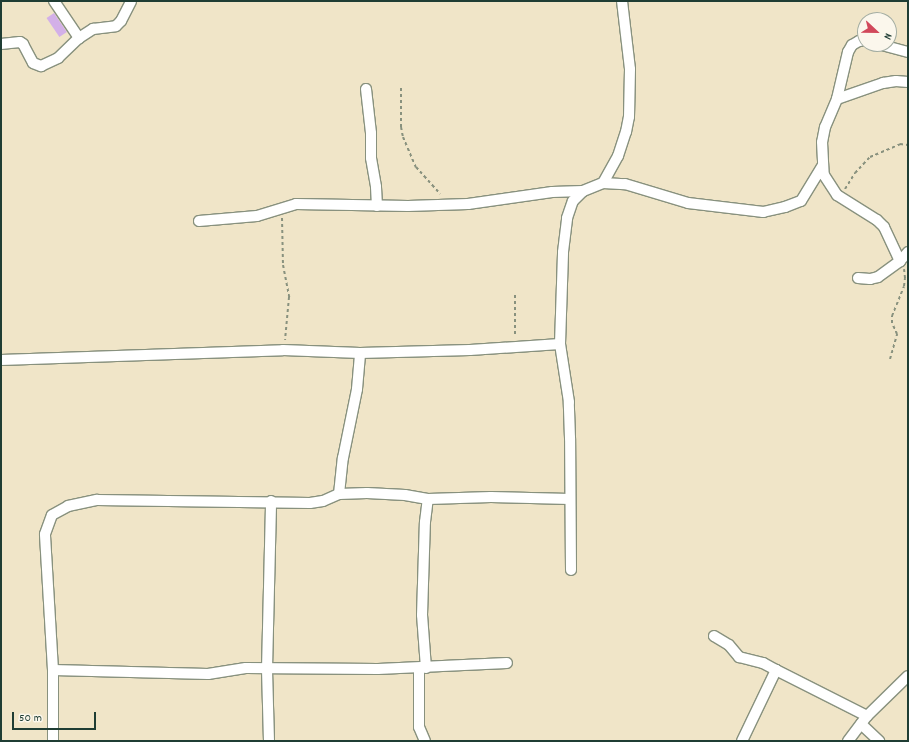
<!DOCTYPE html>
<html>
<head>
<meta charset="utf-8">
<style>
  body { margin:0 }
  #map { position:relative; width:909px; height:742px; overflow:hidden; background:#f0e5c8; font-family:Dekko,sans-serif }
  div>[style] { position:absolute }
  .building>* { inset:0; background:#d3b0e8; transform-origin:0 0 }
  .path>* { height:2px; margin-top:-1px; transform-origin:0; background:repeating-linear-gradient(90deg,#88917e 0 3px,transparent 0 6px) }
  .roads { filter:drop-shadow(1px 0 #88917e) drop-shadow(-1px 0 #88917e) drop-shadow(0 1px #88917e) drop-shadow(0 -1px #88917e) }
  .minor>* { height:10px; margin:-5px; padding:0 5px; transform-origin:5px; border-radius:5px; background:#fff }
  span { translate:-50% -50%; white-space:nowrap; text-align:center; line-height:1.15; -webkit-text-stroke:3.5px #fbf7ec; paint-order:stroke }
  .frame { position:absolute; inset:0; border:2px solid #1f3d34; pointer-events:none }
  .north { position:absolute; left:857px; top:12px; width:40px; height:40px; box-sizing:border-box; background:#fbf7ec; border:1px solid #a3ada2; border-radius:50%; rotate:112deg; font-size:11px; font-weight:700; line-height:16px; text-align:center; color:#1f3d34 }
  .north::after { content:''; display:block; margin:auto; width:14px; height:18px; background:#d1495b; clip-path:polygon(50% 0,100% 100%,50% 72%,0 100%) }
  .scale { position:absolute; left:12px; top:712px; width:84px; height:18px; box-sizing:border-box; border:2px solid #1f3d34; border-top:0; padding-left:5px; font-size:12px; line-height:14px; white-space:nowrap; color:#1f3d34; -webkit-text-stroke:3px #fbf7ec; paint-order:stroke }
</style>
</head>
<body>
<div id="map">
  <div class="building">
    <div style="left:54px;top:13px;width:23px;height:9px;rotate:56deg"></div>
  </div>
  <div class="path">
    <div style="left:401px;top:88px;width:39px;rotate:90deg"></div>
    <div style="left:401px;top:127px;width:10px;rotate:79deg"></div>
    <div style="left:403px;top:137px;width:33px;rotate:67deg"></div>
    <div style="left:416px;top:167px;width:36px;rotate:48deg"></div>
    <div style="left:845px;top:189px;width:19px;rotate:-58deg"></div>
    <div style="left:855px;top:173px;width:22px;rotate:-47deg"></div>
    <div style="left:870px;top:157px;width:33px;rotate:-23deg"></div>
    <div style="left:900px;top:144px;width:8px;rotate:7deg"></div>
    <div style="left:282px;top:218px;width:47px;rotate:88.8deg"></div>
    <div style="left:283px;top:265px;width:33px;rotate:79deg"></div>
    <div style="left:289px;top:297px;width:43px;rotate:95.3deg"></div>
    <div style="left:515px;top:295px;width:42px;rotate:90deg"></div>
    <div style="left:890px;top:359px;width:26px;rotate:-74deg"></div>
    <div style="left:897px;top:334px;width:12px;rotate:-114deg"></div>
    <div style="left:892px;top:323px;width:7px;rotate:-90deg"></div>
    <div style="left:892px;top:316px;width:32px;rotate:-68deg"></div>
    <div style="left:904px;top:286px;width:8px;rotate:-83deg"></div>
    <div style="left:905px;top:278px;width:9px;rotate:-96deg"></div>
  </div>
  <div class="roads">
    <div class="minor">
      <div style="left:54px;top:1px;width:45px;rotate:56deg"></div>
      <div style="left:865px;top:40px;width:6px;rotate:171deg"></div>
      <div style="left:859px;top:41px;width:8px;rotate:150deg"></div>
      <div style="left:852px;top:45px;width:8px;rotate:120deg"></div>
      <div style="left:848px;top:52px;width:48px;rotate:103.2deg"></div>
      <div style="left:837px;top:99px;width:30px;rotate:113deg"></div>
      <div style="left:825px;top:127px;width:15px;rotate:101deg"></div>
      <div style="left:822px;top:142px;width:33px;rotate:87deg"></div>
      <div style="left:824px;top:175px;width:24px;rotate:57deg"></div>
      <div style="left:837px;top:195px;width:47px;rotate:32deg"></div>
      <div style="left:877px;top:220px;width:10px;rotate:45deg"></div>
      <div style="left:884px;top:227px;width:38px;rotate:65deg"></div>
      <div style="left:1px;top:44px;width:19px;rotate:-6deg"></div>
      <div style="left:20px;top:42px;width:4px;rotate:34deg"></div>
      <div style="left:23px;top:44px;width:21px;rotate:62deg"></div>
      <div style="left:33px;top:63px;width:9px;rotate:21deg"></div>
      <div style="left:41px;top:66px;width:19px;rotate:-25deg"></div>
      <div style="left:58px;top:58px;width:29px;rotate:-44deg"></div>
      <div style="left:79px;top:38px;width:17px;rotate:-33deg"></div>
      <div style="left:93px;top:29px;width:23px;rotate:-7deg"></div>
      <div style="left:116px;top:26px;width:7px;rotate:-45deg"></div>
      <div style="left:121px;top:21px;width:22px;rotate:-63deg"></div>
      <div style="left:878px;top:44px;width:31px;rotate:15deg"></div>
      <div style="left:366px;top:89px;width:44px;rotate:83.5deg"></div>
      <div style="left:371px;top:133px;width:25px;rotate:90deg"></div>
      <div style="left:371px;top:158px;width:29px;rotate:80deg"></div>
      <div style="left:376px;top:187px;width:19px;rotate:87deg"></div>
      <div style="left:837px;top:99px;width:49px;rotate:-19.2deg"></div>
      <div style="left:883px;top:83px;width:13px;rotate:-9deg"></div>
      <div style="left:896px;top:81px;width:12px;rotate:5deg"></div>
      <div style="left:603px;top:183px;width:22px;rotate:3deg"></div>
      <div style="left:625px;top:184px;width:66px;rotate:16.8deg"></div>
      <div style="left:688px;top:203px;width:76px;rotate:6.8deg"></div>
      <div style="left:763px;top:212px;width:23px;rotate:-13deg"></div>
      <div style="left:785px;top:207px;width:17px;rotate:-21deg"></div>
      <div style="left:801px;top:201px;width:42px;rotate:-58.6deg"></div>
      <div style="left:199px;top:221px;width:58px;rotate:-4.9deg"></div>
      <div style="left:257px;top:216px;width:41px;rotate:-17.1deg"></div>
      <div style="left:296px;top:204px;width:112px;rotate:1deg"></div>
      <div style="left:408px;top:206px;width:60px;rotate:-1.9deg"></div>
      <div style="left:468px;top:204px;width:85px;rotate:-8.1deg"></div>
      <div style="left:552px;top:192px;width:31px;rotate:-2deg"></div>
      <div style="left:858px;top:278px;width:12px;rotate:5deg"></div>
      <div style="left:870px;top:279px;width:8px;rotate:-14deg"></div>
      <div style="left:878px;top:277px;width:27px;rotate:-36deg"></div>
      <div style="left:900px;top:261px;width:12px;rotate:-48deg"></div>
      <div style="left:1px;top:360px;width:282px;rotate:-2deg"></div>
      <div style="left:283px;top:350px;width:77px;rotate:2.2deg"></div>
      <div style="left:360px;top:353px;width:110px;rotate:-1.6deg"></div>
      <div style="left:470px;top:350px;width:90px;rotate:-3.8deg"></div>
      <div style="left:339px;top:494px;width:36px;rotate:-84deg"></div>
      <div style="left:343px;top:458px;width:70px;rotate:-78.5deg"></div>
      <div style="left:357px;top:389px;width:36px;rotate:-85deg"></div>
      <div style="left:571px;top:570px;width:132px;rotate:-90.4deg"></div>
      <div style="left:570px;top:438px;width:36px;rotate:-92deg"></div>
      <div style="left:569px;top:402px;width:59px;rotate:-98.8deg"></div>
      <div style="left:560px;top:344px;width:92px;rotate:-88.1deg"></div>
      <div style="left:563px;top:252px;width:34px;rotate:-83deg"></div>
      <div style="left:567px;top:218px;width:18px;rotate:-71deg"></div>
      <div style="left:573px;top:201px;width:14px;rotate:-45deg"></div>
      <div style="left:583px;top:191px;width:22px;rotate:-22deg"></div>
      <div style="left:603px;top:183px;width:31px;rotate:-61deg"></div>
      <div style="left:618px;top:156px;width:25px;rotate:-72deg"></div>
      <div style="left:626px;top:132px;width:15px;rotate:-79deg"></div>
      <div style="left:629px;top:117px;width:48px;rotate:-88.8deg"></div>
      <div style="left:630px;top:69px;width:68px;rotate:-96.7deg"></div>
      <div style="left:714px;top:636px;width:17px;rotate:31deg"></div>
      <div style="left:729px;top:645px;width:16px;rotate:50deg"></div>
      <div style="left:739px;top:657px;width:25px;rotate:14deg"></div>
      <div style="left:763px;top:663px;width:15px;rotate:28deg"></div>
      <div style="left:776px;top:670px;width:102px;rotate:26.8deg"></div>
      <div style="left:419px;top:668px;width:59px;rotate:90deg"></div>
      <div style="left:419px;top:727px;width:15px;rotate:67deg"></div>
      <div style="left:426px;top:668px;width:53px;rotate:-94.3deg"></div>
      <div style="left:422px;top:615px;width:93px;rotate:-88.2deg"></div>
      <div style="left:425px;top:522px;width:23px;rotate:-83deg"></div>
      <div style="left:53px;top:670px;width:155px;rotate:1.5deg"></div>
      <div style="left:208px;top:674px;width:38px;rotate:-9deg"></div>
      <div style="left:246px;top:668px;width:132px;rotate:0.4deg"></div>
      <div style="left:378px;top:669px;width:129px;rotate:-2.7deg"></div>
      <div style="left:861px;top:724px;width:25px;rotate:43deg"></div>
      <div style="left:53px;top:741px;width:71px;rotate:-90deg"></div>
      <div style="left:53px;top:670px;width:136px;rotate:-93.4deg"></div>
      <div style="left:45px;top:534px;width:20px;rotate:-70deg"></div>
      <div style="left:52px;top:515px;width:18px;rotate:-29deg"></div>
      <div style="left:68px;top:506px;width:30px;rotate:-12deg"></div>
      <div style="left:97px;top:500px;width:213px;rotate:0.8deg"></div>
      <div style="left:310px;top:503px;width:13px;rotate:-9deg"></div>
      <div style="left:323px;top:501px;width:17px;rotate:-24deg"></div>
      <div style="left:339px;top:494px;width:28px;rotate:-2deg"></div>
      <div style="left:367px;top:493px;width:38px;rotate:3deg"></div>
      <div style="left:405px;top:495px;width:23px;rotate:10deg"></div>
      <div style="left:428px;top:499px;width:63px;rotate:-1.8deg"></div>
      <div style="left:491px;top:497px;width:79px;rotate:1.5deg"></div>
      <div style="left:269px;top:741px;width:72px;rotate:-91.6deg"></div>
      <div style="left:267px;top:669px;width:168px;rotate:-88.6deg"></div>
      <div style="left:742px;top:741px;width:79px;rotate:-64.4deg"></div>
      <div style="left:848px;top:741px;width:31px;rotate:-53deg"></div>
      <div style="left:867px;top:716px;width:57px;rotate:-44.3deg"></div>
    </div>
  </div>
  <div class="frame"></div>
  <div class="north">N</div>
  <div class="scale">50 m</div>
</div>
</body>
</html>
